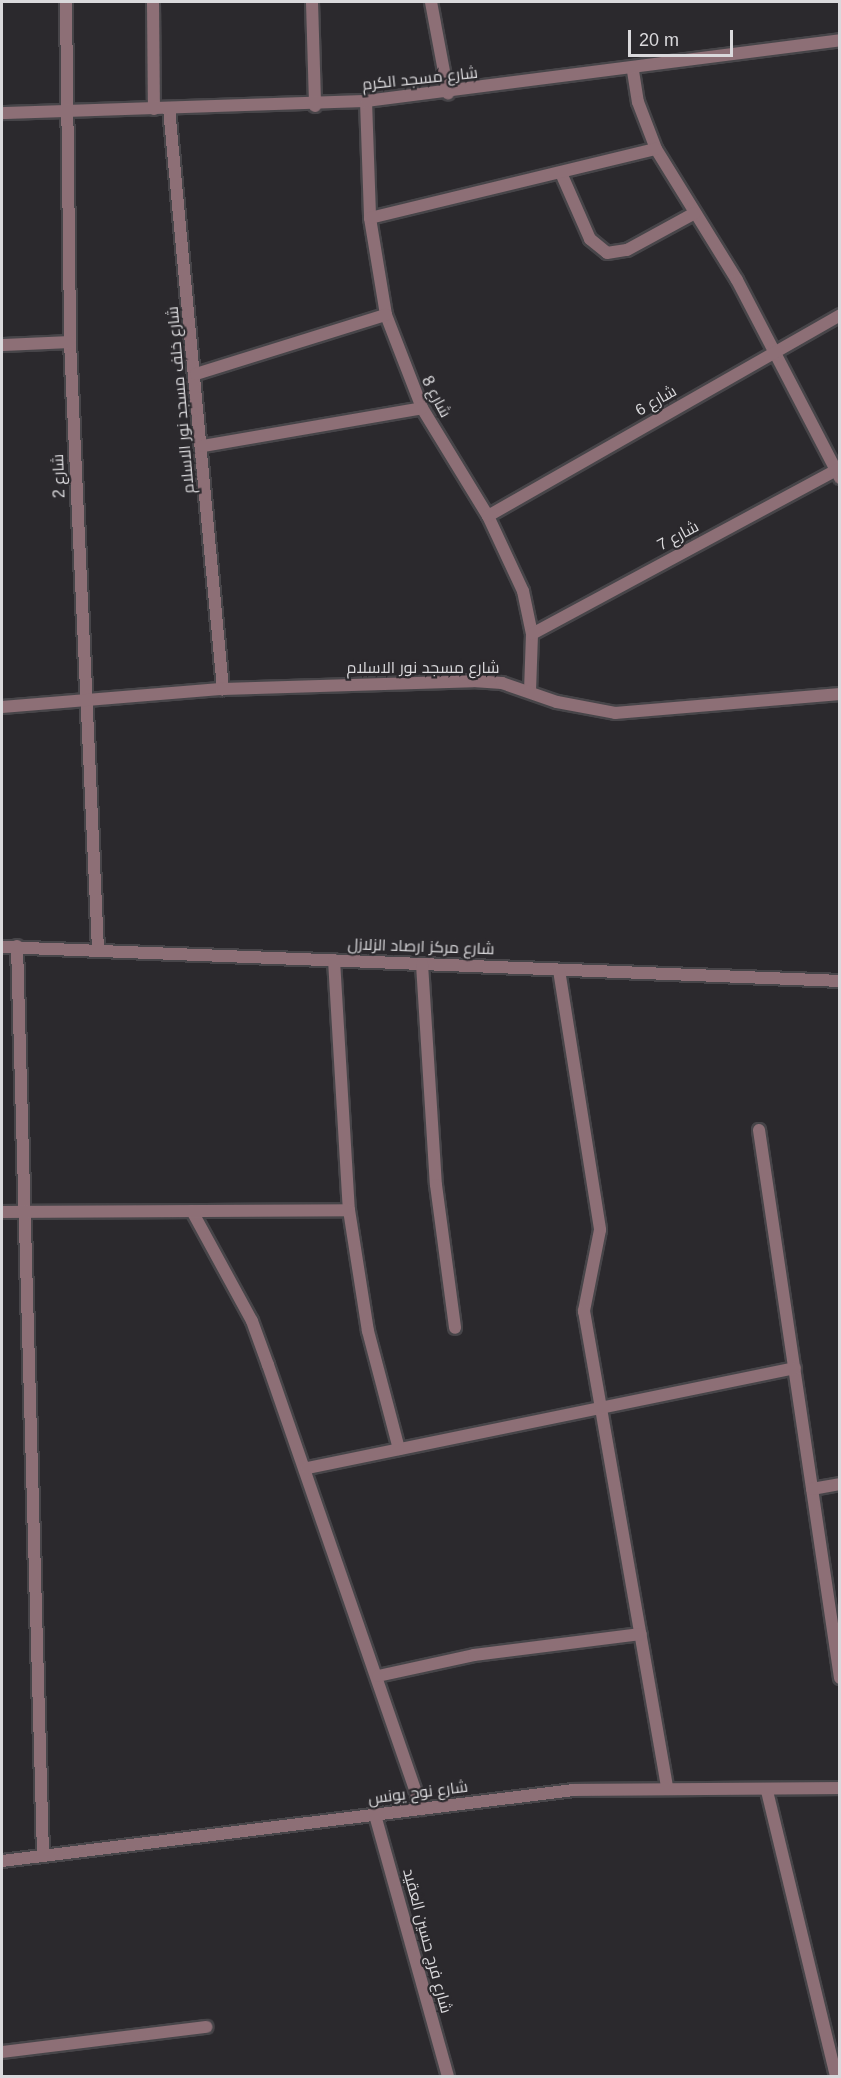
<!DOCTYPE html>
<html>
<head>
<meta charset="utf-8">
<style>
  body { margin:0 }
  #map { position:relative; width:841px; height:2078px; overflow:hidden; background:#2b292d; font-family:Helvetica,Cairo,sans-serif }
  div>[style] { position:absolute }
  .roads { filter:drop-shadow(2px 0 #474549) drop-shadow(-2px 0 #474549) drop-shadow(0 2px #474549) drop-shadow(0 -2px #474549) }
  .minor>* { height:12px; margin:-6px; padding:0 6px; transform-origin:6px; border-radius:6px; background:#8d6f76 }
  span { translate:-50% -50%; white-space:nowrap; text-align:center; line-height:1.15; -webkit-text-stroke:4.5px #2b292d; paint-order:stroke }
  .street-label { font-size:16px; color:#dad9dc }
  .frame { position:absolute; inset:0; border:3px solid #dad9dc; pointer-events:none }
  .scale { position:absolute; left:628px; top:30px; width:105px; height:27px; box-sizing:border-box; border:3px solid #dad9dc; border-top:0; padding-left:8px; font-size:18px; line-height:21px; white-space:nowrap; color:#dad9dc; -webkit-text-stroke:4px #2b292d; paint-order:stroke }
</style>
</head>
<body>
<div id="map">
  <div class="roads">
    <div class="minor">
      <div style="left:66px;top:2px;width:340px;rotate:89.3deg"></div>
      <div style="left:70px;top:342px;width:608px;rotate:87.36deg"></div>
      <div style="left:153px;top:2px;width:107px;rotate:89.5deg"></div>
      <div style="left:312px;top:2px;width:104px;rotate:88.3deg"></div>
      <div style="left:431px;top:2px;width:93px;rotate:79.4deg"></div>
      <div style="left:633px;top:71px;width:31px;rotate:81deg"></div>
      <div style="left:638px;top:102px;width:50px;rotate:69deg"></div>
      <div style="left:656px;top:149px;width:154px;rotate:58.3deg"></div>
      <div style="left:737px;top:280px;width:223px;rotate:62.5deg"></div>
      <div style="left:366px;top:101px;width:117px;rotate:88deg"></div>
      <div style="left:370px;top:218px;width:98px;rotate:80.6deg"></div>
      <div style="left:386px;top:315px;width:100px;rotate:68.8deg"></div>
      <div style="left:422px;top:408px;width:127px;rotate:58.6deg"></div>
      <div style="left:488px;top:516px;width:83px;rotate:65deg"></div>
      <div style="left:523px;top:591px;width:44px;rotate:78.2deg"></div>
      <div style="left:532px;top:634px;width:56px;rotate:92deg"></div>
      <div style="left:169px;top:108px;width:584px;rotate:84.69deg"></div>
      <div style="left:2px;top:113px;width:364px;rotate:-1.9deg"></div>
      <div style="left:366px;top:101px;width:478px;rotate:-7.3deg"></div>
      <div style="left:561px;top:173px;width:72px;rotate:66.3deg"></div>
      <div style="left:590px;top:239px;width:22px;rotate:39deg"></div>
      <div style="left:607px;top:253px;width:20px;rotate:-9deg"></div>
      <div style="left:627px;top:250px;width:77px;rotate:-28.6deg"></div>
      <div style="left:370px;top:218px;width:294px;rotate:-13.6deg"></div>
      <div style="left:2px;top:345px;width:68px;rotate:-2.5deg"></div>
      <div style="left:196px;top:374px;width:199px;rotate:-17.3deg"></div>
      <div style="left:203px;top:446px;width:222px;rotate:-9.8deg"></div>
      <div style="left:488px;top:516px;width:405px;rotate:-29.7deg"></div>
      <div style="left:532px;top:634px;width:350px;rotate:-28.3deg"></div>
      <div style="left:2px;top:707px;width:222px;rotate:-4.7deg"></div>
      <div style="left:223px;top:689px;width:250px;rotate:-1.8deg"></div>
      <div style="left:473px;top:681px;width:29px;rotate:4deg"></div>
      <div style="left:502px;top:683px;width:58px;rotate:19.1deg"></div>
      <div style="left:557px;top:702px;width:59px;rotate:10.7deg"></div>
      <div style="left:615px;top:713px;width:226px;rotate:-4.8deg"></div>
      <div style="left:17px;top:946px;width:910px;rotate:88.36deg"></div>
      <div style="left:2px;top:947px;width:839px;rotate:2.32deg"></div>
      <div style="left:334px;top:960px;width:250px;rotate:86.6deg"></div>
      <div style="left:349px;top:1210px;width:122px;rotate:81.1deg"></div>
      <div style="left:368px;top:1331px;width:122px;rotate:75.3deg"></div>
      <div style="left:422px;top:964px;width:221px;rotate:86.4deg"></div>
      <div style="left:436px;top:1185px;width:144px;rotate:82.4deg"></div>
      <div style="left:559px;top:970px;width:263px;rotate:81deg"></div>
      <div style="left:600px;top:1230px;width:83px;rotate:101.2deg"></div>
      <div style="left:584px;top:1311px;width:481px;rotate:80.1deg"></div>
      <div style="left:759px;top:1130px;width:554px;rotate:81.59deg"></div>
      <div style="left:192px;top:1211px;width:125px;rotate:61.4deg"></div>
      <div style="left:252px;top:1321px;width:47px;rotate:70deg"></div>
      <div style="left:268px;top:1365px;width:470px;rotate:70.9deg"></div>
      <div style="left:2px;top:1212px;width:347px;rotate:-0.3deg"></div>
      <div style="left:308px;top:1468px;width:497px;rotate:-11.6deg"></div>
      <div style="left:812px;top:1489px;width:28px;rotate:-10deg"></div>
      <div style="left:378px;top:1676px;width:98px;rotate:-12.3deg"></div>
      <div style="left:474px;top:1655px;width:168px;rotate:-7.2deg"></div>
      <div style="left:767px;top:1791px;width:293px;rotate:76.4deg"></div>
      <div style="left:375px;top:1815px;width:271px;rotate:74.4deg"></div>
      <div style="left:2px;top:1861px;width:576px;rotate:-7.08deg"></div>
      <div style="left:574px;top:1790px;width:266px;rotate:-0.4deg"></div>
      <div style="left:2px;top:2052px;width:206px;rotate:-7deg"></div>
    </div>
  </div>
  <div class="street-label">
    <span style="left:420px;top:79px;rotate:-6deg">شارع مسجد الكرم</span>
    <span style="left:436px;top:397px;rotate:62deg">شارع 8</span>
    <span style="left:181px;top:400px;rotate:-95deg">شارع خلف مسجد نور الاسلام</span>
    <span style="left:656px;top:401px;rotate:-30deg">شارع 6</span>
    <span style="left:59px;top:476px;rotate:-92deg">شارع 2</span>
    <span style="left:678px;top:536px;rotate:-28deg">شارع 7</span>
    <span style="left:423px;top:668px">شارع مسجد نور الاسلام</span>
    <span style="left:421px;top:947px;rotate:2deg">شارع مركز ارصاد الزلازل</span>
    <span style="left:418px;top:1793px;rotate:-7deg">شارع نوح يونس</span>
    <span style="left:427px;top:1941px;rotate:75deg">شارع فرج حسين العقيد</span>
  </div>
  <div class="frame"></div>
  <div class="scale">20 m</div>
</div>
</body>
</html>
